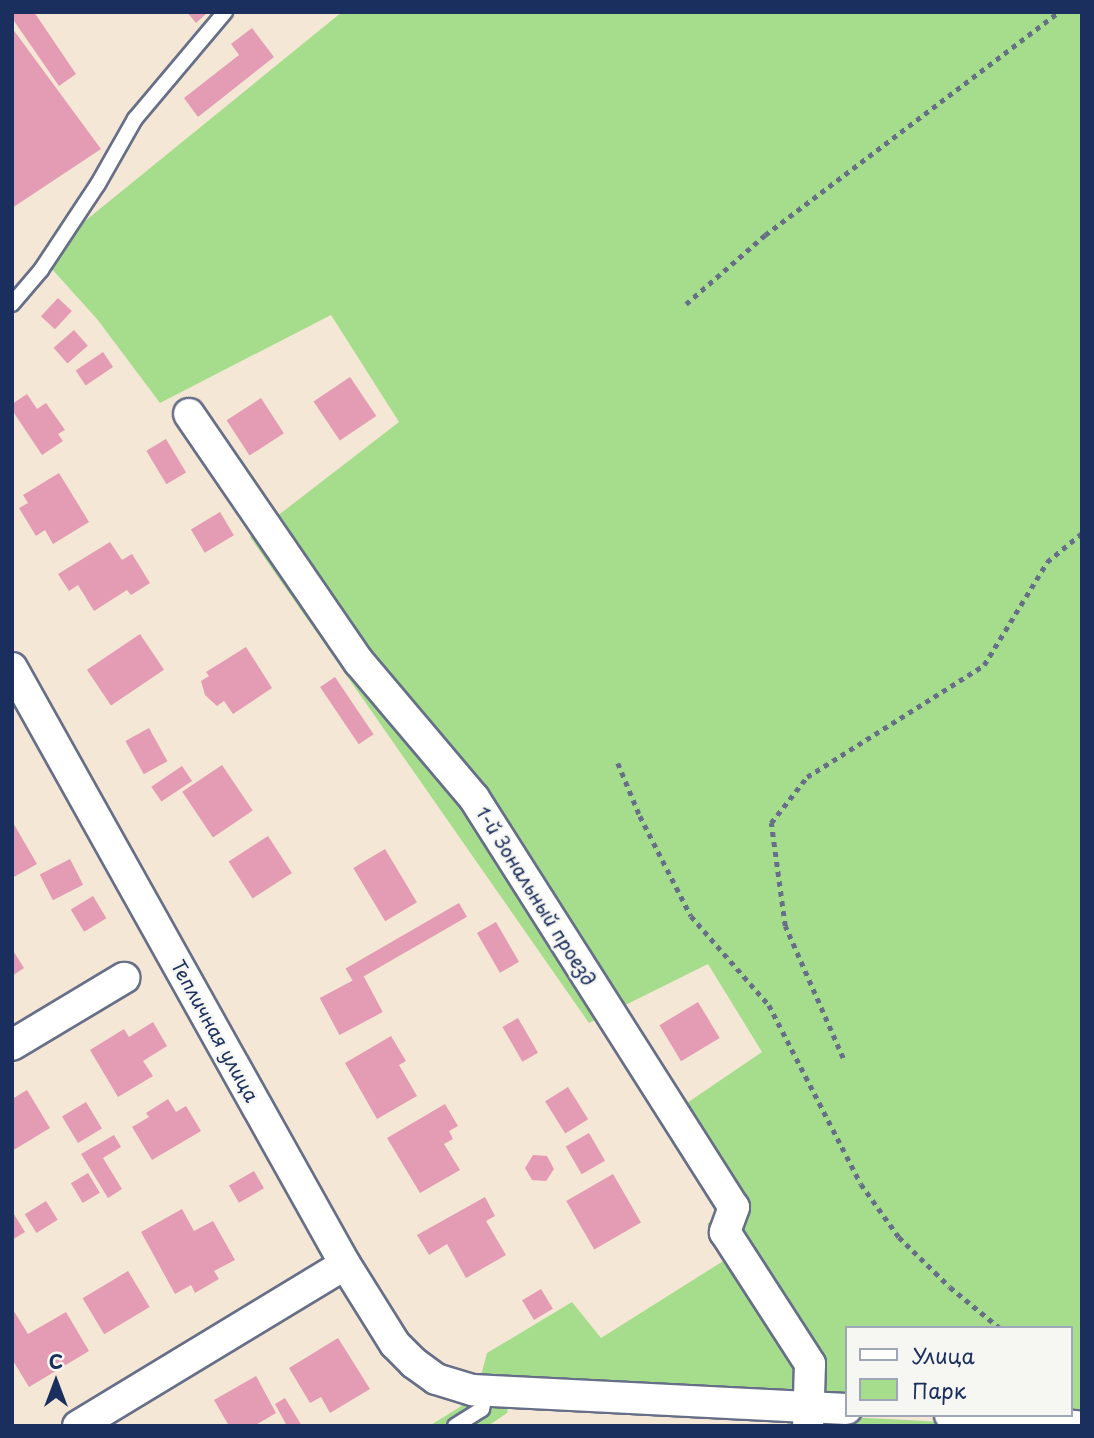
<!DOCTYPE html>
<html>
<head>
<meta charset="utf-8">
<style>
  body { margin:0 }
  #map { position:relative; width:1094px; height:1438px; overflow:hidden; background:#f5e7d5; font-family:"Playpen Sans",sans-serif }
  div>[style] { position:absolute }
  .green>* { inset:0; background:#a6dd8d }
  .building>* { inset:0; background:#e39cb4; transform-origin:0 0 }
  .path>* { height:4.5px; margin-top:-2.25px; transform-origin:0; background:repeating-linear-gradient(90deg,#676f88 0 5px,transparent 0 10px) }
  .roads { filter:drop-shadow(2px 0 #676f88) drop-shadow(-2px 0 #676f88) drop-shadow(0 2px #676f88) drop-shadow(0 -2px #676f88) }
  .service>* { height:14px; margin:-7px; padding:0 7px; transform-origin:7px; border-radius:7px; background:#fff }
  .minor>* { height:30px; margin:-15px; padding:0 15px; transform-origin:15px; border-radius:15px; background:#fff }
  span { translate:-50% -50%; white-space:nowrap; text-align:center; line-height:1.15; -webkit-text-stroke:5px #f6f6f2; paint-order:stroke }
  .street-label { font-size:19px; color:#1b2f5e }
  .frame { position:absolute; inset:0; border:14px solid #1b2f5e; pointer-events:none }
  .legend { position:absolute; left:845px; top:1326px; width:228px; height:91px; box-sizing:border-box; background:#f6f6f2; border:2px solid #9ea6b7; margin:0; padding:9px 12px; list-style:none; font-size:21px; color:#1b2f5e }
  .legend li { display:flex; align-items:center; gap:14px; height:35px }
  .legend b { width:35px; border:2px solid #9ea6b7 }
  .north { position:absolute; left:21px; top:1347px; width:70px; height:70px; -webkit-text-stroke:5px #f6f6f2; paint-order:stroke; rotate:0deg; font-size:19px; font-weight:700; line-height:28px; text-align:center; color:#1b2f5e }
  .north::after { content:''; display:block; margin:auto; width:24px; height:32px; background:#1b2f5e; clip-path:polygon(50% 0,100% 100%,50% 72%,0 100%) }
</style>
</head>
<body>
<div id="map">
  <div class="green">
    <div style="clip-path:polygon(342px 12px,1082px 12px,1082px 1418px,1071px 1415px,1071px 1328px,847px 1328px,847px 1397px,480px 1379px,487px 1353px,572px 1302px,601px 1338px,728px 1258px,707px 1224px,722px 1213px,659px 1122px,762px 1052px,708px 964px,589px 1023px,250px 537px,399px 422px,331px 315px,160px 403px,97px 319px,51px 268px,80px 225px)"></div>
    <div style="clip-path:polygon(467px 1397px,510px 1399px,507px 1413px,488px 1426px,429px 1426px,460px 1407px)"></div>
    <div style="clip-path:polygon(788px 1414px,926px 1421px,970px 1426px,787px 1426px)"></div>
  </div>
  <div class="building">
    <div style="clip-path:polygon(12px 12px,34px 12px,76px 74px,59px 86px,12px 18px)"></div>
    <div style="clip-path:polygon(187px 12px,208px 12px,196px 23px)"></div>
    <div style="clip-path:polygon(12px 28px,101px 149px,12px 208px)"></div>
    <div style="clip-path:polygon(252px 28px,274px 57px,198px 117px,184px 98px,239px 55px,231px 44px)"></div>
    <div style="left:58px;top:298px;width:19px;height:25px;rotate:43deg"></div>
    <div style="left:74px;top:330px;width:21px;height:27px;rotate:49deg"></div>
    <div style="left:103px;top:352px;width:18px;height:33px;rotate:56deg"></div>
    <div style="left:350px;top:377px;width:47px;height:44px;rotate:56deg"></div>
    <div style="clip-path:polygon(27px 394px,37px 409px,46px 403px,65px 430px,58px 434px,63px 441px,42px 455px,12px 410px,12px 404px)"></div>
    <div style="left:261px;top:398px;width:42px;height:41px;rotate:57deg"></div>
    <div style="left:166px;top:439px;width:39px;height:23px;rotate:59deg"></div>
    <div style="clip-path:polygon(59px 473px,89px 522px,53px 544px,45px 530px,36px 536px,19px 508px,28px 503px,23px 495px)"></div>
    <div style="left:220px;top:512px;width:27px;height:34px;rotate:59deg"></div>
    <div style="clip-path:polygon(110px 542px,122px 560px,132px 554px,150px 583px,131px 595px,127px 590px,94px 611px,78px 585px,69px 591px,58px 574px)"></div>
    <div style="left:140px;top:634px;width:43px;height:64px;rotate:56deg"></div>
    <div style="clip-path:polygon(246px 647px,272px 688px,233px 714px,224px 701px,217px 706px,205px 695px,201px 681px,209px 676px,206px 672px)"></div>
    <div style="left:335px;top:677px;width:69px;height:18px;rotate:56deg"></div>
    <div style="left:149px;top:728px;width:38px;height:27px;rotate:61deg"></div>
    <div style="left:222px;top:765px;width:55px;height:48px;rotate:56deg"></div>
    <div style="left:182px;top:766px;width:18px;height:37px;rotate:56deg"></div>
    <div style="clip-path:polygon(12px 821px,37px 864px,12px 878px)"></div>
    <div style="left:268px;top:836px;width:44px;height:47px;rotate:57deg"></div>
    <div style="left:385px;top:849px;width:62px;height:37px;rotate:59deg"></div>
    <div style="left:70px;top:859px;width:29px;height:34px;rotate:63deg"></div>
    <div style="left:93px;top:896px;width:26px;height:26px;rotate:59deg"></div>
    <div style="left:459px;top:903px;width:16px;height:131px;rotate:60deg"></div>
    <div style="left:496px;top:922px;width:46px;height:22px;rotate:60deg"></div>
    <div style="clip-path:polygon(12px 949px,24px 968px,12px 976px)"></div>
    <div style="left:363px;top:975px;width:42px;height:49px;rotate:62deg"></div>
    <div style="left:698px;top:1002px;width:42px;height:45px;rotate:59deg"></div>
    <div style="left:518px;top:1018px;width:40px;height:18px;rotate:60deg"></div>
    <div style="clip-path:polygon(153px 1022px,167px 1046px,143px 1061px,153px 1076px,118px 1097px,90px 1050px,124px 1029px,129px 1037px)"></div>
    <div style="clip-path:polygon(391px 1036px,406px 1061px,399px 1065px,417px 1096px,377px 1119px,345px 1063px)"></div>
    <div style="left:568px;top:1087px;width:38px;height:27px;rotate:58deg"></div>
    <div style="clip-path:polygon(27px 1090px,50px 1128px,12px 1151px,12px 1099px)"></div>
    <div style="clip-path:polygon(168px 1099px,176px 1112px,186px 1106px,201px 1131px,152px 1160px,132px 1127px,149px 1117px,146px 1113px)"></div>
    <div style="left:86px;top:1102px;width:31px;height:28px;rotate:59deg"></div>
    <div style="clip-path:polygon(445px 1104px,458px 1126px,449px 1131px,453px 1139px,444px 1144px,460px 1170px,420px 1193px,387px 1138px)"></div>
    <div style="left:589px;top:1133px;width:32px;height:27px;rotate:60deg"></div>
    <div style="clip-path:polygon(114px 1135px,121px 1147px,103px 1158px,122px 1189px,108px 1198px,81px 1154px)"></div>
    <div style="clip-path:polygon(533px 1155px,547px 1156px,554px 1169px,546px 1181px,532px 1180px,525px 1168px)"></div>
    <div style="left:254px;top:1171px;width:20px;height:29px;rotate:60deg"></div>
    <div style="left:88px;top:1173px;width:23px;height:20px;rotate:59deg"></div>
    <div style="left:613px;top:1174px;width:56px;height:54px;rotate:60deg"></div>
    <div style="clip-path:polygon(485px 1197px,495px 1216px,486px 1221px,506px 1255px,466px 1278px,447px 1244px,429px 1255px,417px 1235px)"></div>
    <div style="left:46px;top:1201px;width:22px;height:25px;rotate:58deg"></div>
    <div style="clip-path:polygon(182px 1209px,194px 1231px,213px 1221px,235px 1260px,214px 1271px,219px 1279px,195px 1293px,191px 1285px,175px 1294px,141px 1232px)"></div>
    <div style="clip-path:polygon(12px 1211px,25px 1232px,12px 1240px)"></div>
    <div style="left:128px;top:1271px;width:42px;height:53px;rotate:59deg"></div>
    <div style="left:541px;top:1289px;width:23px;height:22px;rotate:59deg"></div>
    <div style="clip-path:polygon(12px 1308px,28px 1334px,66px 1312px,89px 1351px,29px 1387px,12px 1359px)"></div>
    <div style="clip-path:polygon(338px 1338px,370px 1389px,330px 1413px,321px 1397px,310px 1403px,289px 1368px)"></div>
    <div style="clip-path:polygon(256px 1376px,276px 1413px,254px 1426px,229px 1426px,214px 1400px)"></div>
    <div style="clip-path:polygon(285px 1398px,302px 1426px,287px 1426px,275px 1404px)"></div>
  </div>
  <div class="path">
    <div style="left:686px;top:304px;width:105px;rotate:-41.1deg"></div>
    <div style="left:765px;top:235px;width:369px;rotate:-37.2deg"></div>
    <div style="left:618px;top:763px;width:57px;rotate:67.5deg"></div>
    <div style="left:640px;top:816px;width:112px;rotate:63deg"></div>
    <div style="left:691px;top:916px;width:118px;rotate:48.8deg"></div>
    <div style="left:769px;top:1005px;width:201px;rotate:62.8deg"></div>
    <div style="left:861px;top:1184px;width:65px;rotate:54.4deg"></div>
    <div style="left:899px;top:1237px;width:71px;rotate:44.4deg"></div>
    <div style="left:950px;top:1287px;width:65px;rotate:39.4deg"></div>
    <div style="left:843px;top:1058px;width:144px;rotate:-113.7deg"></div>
    <div style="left:785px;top:926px;width:104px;rotate:-97.7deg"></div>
    <div style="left:771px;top:823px;width:58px;rotate:-52deg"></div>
    <div style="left:807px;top:777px;width:209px;rotate:-32.3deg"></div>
    <div style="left:984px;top:665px;width:121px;rotate:-58.5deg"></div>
    <div style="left:1047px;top:562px;width:45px;rotate:-39.6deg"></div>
  </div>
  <div class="roads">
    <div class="service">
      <div style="left:12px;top:304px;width:45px;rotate:-49.5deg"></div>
      <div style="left:41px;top:270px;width:103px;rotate:-56.5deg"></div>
      <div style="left:98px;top:184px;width:75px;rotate:-60.4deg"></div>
      <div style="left:135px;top:119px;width:140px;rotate:-49.9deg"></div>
      <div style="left:455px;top:1426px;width:32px;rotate:-32deg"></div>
      <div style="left:482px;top:1409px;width:18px;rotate:-77deg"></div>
    </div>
    <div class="minor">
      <div style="left:189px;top:414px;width:301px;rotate:55.6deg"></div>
      <div style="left:359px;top:662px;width:178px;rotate:49.8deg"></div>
      <div style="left:474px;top:798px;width:485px;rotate:57.6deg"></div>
      <div style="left:734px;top:1207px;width:27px;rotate:110deg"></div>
      <div style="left:725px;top:1232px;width:157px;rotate:57.2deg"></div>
      <div style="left:810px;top:1364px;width:62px;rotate:91.8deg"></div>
      <div style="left:12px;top:668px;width:683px;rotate:60.81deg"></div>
      <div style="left:345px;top:1264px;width:94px;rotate:58deg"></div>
      <div style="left:395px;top:1344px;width:27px;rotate:45deg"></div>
      <div style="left:414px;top:1363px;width:27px;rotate:36deg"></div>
      <div style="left:436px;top:1379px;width:39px;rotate:17deg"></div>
      <div style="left:473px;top:1390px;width:374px;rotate:2.9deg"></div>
      <div style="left:12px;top:1045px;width:131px;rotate:-30.9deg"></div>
      <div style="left:950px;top:1415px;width:127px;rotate:5deg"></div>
      <div style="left:78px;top:1426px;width:312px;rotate:-31.2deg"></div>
    </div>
  </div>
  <div class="street-label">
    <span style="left:536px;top:896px;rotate:58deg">1-й Зональный проезд</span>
    <span style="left:215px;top:1031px;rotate:61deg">Тепличная улица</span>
  </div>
  <div class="frame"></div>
  <ul class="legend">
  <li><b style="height:9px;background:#fff"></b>Улица</li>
  <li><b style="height:19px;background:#a6dd8d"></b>Парк</li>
  </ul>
  <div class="north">С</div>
</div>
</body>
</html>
